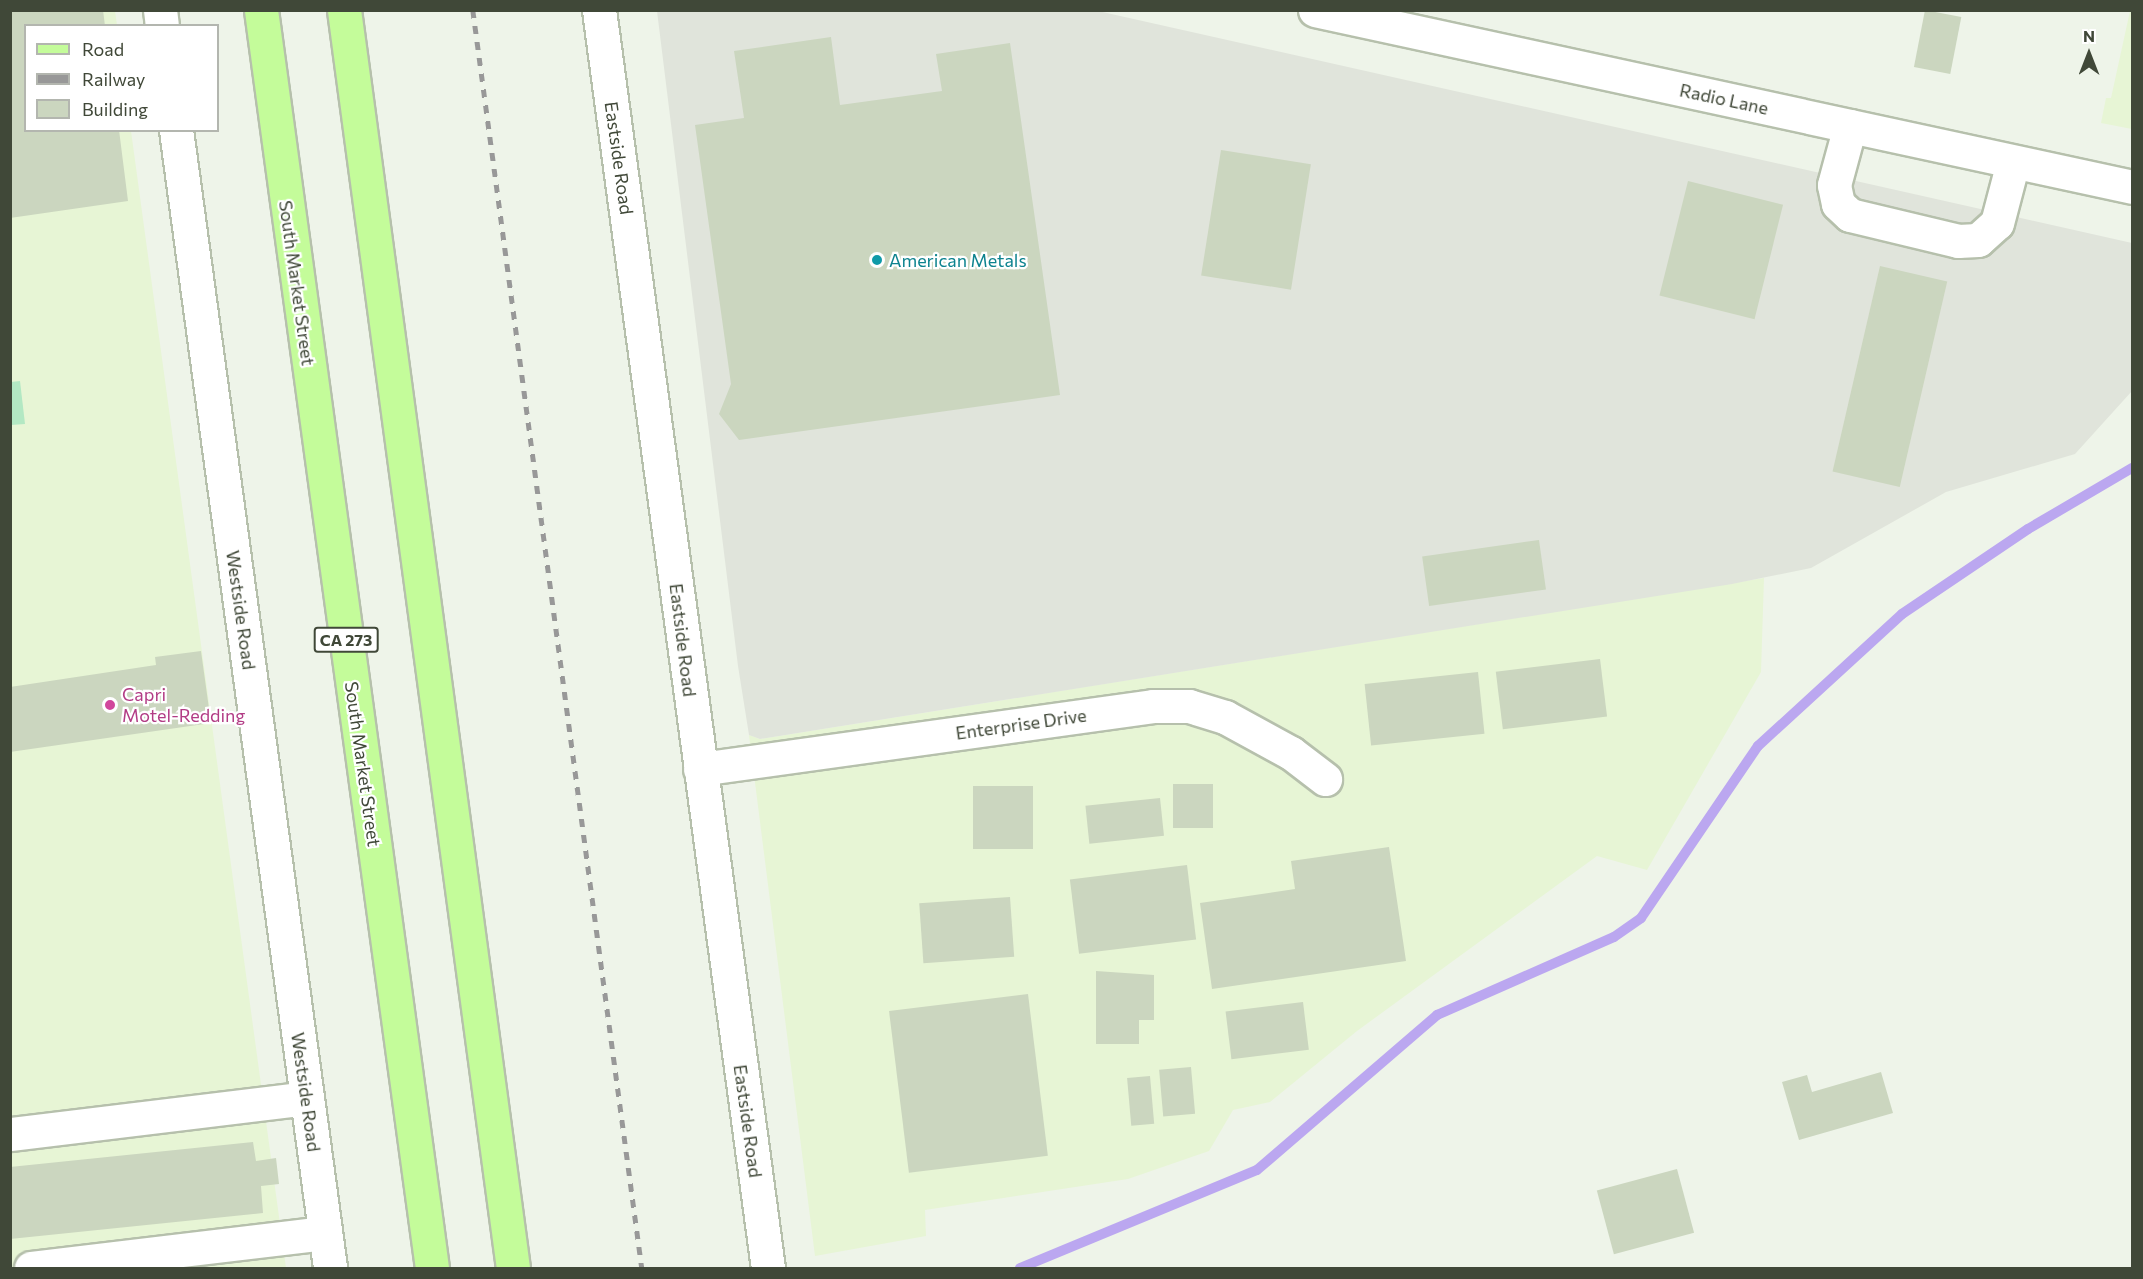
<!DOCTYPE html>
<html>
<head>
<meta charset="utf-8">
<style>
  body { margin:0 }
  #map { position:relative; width:2143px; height:1279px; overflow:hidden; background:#eef4e9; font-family:Commissioner,sans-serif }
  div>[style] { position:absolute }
  .commercial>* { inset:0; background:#e7f5d5 }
  .industrial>* { inset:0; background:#e0e4db }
  .green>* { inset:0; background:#b3e8c3 }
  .stream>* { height:10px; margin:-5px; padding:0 5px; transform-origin:5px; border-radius:5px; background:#bba7f0 }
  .building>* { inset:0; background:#cbd6bf; transform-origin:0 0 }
  .roads { filter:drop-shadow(2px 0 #b6c0ac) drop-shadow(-2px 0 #b6c0ac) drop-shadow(0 2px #b6c0ac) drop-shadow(0 -2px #b6c0ac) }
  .minor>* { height:33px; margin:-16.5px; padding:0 16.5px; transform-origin:16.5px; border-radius:16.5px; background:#fff }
  .major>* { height:33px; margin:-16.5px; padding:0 16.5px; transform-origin:16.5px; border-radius:16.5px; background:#c4fc9a }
  .rail>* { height:4.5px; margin-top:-2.25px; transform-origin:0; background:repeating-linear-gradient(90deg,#989898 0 8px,transparent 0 16px) }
  .dots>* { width:16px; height:16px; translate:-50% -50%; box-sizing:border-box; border:3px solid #fff; border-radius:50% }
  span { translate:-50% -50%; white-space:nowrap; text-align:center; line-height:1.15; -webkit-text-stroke:4.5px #fff; paint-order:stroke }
  .shield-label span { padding:2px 4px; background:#fff; border:2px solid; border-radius:4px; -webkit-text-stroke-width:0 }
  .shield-label { font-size:16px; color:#404838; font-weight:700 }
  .street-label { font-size:18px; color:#404838 }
  .culture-label { font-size:18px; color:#0d838f }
  .left { translate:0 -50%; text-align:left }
  .hotel-label { font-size:18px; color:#b23c85 }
  .frame { position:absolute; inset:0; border:12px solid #404838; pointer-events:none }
  .legend { position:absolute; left:24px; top:24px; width:195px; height:108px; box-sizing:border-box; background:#fff; border:2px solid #b3b6af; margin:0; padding:8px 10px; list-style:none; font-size:18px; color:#404838 }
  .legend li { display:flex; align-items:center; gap:12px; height:30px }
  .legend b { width:30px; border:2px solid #b3b6af }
  .north { position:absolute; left:2059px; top:24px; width:60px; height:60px; -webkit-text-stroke:4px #fff; paint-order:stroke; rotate:0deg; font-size:16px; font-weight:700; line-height:24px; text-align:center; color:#404838 }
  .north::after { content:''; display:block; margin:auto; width:21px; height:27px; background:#404838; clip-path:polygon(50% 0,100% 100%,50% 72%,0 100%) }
</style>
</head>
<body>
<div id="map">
  <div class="commercial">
    <div style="clip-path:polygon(10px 11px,115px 11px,117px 25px,26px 26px,26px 130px,131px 131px,286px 1268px,11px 1268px)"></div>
    <div style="clip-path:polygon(2130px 11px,2132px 11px,2132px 129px,2101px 123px,2106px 98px,2111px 98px)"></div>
    <div style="clip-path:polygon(1764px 578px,1761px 672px,1647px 870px,1597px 856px,1357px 1031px,1270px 1102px,1233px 1110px,1209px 1151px,1128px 1179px,925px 1210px,926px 1236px,815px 1256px,749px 735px,760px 739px)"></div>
  </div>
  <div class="industrial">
    <div style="clip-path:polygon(657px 11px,1098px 11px,2132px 243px,2132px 391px,2075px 454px,1946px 492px,1811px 568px,1732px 584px,760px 739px,749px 735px,738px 666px)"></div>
  </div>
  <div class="green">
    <div style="clip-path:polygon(20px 381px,25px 424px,11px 425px,11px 382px)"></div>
  </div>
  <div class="stream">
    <div style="left:1020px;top:1268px;width:256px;rotate:-22.5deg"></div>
    <div style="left:1257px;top:1170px;width:238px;rotate:-40.7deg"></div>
    <div style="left:1437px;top:1015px;width:193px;rotate:-23.8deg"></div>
    <div style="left:1614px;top:937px;width:33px;rotate:-35deg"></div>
    <div style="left:1641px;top:918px;width:208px;rotate:-55.8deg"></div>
    <div style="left:1758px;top:746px;width:195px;rotate:-42.5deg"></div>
    <div style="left:1902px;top:614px;width:152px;rotate:-34deg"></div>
    <div style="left:2028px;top:529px;width:121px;rotate:-30.4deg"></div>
  </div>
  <div class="building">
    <div style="clip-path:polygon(10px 10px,103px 10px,105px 26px,26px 26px,26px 130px,119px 130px,128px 201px,10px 218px)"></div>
    <div style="left:1925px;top:10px;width:37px;height:58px;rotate:11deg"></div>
    <div style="clip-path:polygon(831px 37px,840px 105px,942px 91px,936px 54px,1010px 43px,1060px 395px,739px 440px,719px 414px,731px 384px,695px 125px,744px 118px,734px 51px)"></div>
    <div style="left:1221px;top:150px;width:91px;height:127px;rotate:9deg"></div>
    <div style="left:1688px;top:181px;width:98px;height:118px;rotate:14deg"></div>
    <div style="left:1880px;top:266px;width:69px;height:211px;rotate:13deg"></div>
    <div style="left:1539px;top:540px;width:50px;height:118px;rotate:82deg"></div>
    <div style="clip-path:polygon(201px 651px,211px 723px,10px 752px,10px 687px,156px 665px,155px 657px)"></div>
    <div style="left:1600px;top:659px;width:58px;height:105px;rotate:83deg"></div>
    <div style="left:1478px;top:672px;width:62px;height:114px;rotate:84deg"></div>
    <div style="left:1173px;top:784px;width:40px;height:44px"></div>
    <div style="left:973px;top:786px;width:60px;height:63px"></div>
    <div style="left:1160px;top:798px;width:38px;height:75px;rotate:84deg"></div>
    <div style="clip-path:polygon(1389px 847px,1406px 961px,1212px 989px,1200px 903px,1295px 889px,1291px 861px)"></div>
    <div style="left:1187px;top:865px;width:75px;height:118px;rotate:83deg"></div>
    <div style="left:1010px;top:897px;width:60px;height:91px;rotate:86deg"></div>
    <div style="clip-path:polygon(1096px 971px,1154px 975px,1154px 1020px,1139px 1020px,1139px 1044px,1096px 1044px)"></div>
    <div style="left:1028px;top:994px;width:163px;height:140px;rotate:83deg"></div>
    <div style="left:1303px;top:1002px;width:48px;height:78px;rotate:83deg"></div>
    <div style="left:1191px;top:1067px;width:47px;height:32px;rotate:85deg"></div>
    <div style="clip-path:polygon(1881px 1072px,1893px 1113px,1799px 1140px,1782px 1082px,1807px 1075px,1812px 1092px)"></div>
    <div style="left:1150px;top:1076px;width:48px;height:23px;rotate:85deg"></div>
    <div style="clip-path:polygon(253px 1142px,256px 1161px,276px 1158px,279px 1184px,261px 1186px,263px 1213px,10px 1239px,10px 1167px)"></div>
    <div style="left:1677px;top:1169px;width:66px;height:83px;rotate:75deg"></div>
  </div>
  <div class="roads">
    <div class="minor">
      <div style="left:160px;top:10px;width:16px;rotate:83deg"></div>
      <div style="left:599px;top:10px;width:1269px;rotate:82.35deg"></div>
      <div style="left:1315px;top:10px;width:836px;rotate:12.22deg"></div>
      <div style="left:1850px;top:126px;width:61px;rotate:105.2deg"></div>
      <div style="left:1834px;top:185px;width:19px;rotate:78deg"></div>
      <div style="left:1838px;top:204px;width:16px;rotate:43deg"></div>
      <div style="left:1850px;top:215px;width:111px;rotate:13.5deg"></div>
      <div style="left:1958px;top:241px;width:20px;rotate:-3deg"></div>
      <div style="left:1978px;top:240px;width:25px;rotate:-42deg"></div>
      <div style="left:1997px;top:223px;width:63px;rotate:-75.3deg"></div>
      <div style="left:176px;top:130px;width:1148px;rotate:82.29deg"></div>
      <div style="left:700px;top:769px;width:457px;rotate:-7.9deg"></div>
      <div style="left:1153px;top:706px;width:36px"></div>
      <div style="left:1189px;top:706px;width:38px;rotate:17deg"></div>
      <div style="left:1225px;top:717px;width:75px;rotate:28.6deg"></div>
      <div style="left:1291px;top:753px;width:43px;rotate:37.4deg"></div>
      <div style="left:10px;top:1134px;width:299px;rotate:-6.9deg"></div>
      <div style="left:31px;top:1268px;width:296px;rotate:-6.8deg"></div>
    </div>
    <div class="major">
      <div style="left:261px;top:10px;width:1270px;rotate:82.26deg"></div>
      <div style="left:344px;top:10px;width:1269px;rotate:82.35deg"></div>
    </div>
  </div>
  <div class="rail">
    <div style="left:473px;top:10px;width:1269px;rotate:82.35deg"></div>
  </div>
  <div class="dots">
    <div style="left:877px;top:260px;background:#0f9aa8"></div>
    <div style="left:110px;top:705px;background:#d1479c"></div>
  </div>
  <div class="shield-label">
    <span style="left:346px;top:640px">CA 273</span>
  </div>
  <div class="street-label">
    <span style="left:1724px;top:99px;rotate:12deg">Radio Lane</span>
    <span style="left:619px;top:158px;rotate:82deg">Eastside Road</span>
    <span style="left:297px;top:283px;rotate:82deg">South Market Street</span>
    <span style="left:241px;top:610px;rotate:82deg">Westside Road</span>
    <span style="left:683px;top:640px;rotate:83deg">Eastside Road</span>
    <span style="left:1021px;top:724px;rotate:-8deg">Enterprise Drive</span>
    <span style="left:363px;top:764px;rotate:82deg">South Market Street</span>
    <span style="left:306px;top:1092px;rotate:82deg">Westside Road</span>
    <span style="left:748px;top:1121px;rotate:82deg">Eastside Road</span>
  </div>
  <div class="culture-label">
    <span class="left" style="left:889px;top:260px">American Metals</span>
  </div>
  <div class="hotel-label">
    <span class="left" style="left:122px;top:705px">Capri<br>Motel-Redding</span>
  </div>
  <div class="frame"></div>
  <ul class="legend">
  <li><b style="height:8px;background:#c4fc9a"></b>Road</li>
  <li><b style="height:8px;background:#989898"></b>Railway</li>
  <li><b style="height:16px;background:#cbd6bf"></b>Building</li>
  </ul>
  <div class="north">N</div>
</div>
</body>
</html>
